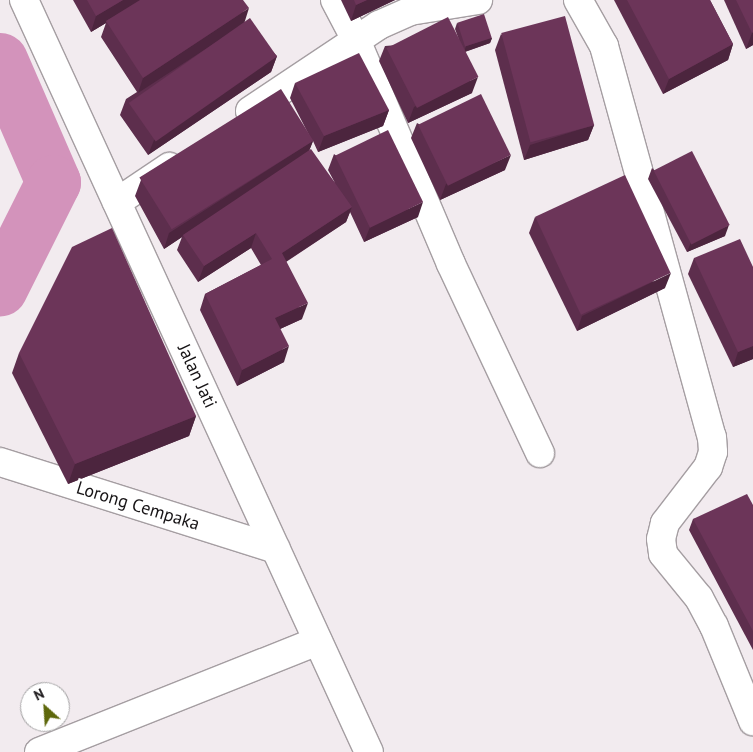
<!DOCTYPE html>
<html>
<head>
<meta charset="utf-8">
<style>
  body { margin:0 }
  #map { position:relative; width:753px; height:752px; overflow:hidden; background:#f2ebef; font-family:"PT Sans",sans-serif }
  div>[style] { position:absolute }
  .river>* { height:55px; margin:-27.5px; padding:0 27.5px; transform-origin:27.5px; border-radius:27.5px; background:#d393bb }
  .roads { filter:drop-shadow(1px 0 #a59ea2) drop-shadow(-1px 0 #a59ea2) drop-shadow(0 1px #a59ea2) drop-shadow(0 -1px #a59ea2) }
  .street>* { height:28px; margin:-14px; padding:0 14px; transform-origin:14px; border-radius:14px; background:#fff }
  .secondary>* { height:28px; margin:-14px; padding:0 14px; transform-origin:14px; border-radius:14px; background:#fff }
  .wall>* { inset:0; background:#5d2e4d }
  .shaded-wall>* { inset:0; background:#4c253e }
  .building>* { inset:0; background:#6c3559; transform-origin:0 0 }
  span { translate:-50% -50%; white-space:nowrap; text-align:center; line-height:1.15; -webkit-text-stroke:5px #fff; paint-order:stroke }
  .street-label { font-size:18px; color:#171416 }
  .north { position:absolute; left:20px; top:682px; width:50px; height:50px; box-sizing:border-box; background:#fff; border:1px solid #a2a1a2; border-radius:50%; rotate:334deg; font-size:14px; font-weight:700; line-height:20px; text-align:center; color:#171416 }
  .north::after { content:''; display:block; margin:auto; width:18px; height:22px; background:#5e680c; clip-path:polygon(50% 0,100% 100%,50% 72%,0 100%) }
</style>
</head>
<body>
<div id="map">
  <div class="river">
    <div style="left:0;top:60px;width:133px;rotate:66.5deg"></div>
    <div style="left:53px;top:182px;width:119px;rotate:116.6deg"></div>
  </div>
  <div class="roads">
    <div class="street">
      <div style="left:335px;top:0;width:45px;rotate:62.3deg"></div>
      <div style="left:356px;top:40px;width:243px;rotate:67deg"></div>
      <div style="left:451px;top:264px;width:209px;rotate:64.8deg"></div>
      <div style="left:578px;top:0;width:53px;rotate:60.5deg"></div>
      <div style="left:604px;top:46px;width:406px;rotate:74.6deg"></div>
      <div style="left:712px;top:437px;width:15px;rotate:86deg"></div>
      <div style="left:713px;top:452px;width:16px;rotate:108deg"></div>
      <div style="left:708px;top:467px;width:71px;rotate:127.5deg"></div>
      <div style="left:665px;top:523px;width:16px;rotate:104deg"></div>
      <div style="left:661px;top:539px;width:15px;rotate:82deg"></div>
      <div style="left:663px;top:554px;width:57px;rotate:50.7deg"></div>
      <div style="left:699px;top:598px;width:32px;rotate:62deg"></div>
      <div style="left:714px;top:626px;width:103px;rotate:67.7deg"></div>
      <div style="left:250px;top:111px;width:155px;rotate:-33.7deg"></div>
      <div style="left:379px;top:25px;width:34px;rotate:-24deg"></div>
      <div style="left:410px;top:11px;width:69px;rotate:-9.2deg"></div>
      <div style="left:117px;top:202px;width:63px;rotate:-33.9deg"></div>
      <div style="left:0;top:462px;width:289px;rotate:17.5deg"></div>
      <div style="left:39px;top:752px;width:300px;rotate:-21.7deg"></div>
    </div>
    <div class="secondary">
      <div style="left:24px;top:0;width:827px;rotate:65.36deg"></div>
    </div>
  </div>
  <div class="wall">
    <div style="clip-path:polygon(73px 0,243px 0,244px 22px,277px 56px,271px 72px,148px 155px,120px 115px,126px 99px,137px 92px,101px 37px,106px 23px,91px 32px)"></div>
    <div style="clip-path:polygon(341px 0,395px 0,351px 21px)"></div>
    <div style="clip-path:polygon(614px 0,710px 0,733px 44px,728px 60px,663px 94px)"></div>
    <div style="clip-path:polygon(724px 0,753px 0,753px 45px,746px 49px)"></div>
    <div style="clip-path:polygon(457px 23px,492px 38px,490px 43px,465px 52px,472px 93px,408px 123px,379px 61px,385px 46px,459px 40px,455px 29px)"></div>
    <div style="clip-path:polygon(501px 34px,594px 125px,588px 140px,524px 160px,495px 50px)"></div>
    <div style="clip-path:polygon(295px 83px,389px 110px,383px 126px,318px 152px,313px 141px,309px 151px,335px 183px,328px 170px,334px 154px,418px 217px,364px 242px,350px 212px,346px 222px,286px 262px,302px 319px,280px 329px,284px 362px,237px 386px,200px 310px,205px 294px,261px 265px,251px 248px,198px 282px,177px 250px,182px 237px,164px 249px,135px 196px,141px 180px,311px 139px,290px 98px)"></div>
    <div style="clip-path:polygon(417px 123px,505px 170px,440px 200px,411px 138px)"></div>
    <div style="clip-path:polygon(652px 168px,725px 236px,687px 252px,648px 179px)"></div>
    <div style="clip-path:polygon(535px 217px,665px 288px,577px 331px,529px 233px)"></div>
    <div style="clip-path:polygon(694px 258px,753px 267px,753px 359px,733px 367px,688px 274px)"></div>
    <div style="clip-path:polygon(19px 353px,196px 416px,189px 436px,68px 484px,12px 373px)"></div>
    <div style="clip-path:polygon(753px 505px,753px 650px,689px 530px,693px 519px)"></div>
  </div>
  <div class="shaded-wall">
    <div style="clip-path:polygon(123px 0,143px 0,106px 21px,106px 23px,91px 32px,96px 16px)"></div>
    <div style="clip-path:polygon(367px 0,395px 0,351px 21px,356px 5px)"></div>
    <div style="clip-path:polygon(249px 8px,244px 24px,138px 93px,143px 78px)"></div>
    <div style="clip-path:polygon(753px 32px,753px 45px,746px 49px,752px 33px)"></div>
    <div style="clip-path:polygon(492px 38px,490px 43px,464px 52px,466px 46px)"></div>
    <div style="clip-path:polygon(733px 44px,728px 60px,663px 94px,669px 79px)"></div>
    <div style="clip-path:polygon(277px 56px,271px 72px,148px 155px,154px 140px)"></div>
    <div style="clip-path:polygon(478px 77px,472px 93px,408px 123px,414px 107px)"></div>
    <div style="clip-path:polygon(389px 110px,383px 126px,318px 152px,324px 136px)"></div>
    <div style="clip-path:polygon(594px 125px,588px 140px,524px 160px,530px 145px)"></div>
    <div style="clip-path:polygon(313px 141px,307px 156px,183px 235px,182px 237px,164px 249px,169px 233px)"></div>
    <div style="clip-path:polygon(511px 155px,505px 170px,440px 200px,446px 184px)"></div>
    <div style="clip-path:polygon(423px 202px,418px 217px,364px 242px,370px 227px)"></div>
    <div style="clip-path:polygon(352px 207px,346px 222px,276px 268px,282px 253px)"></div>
    <div style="clip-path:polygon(729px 225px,725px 236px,687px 252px,691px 242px)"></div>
    <div style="clip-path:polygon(256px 233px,251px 248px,198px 282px,204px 266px)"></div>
    <div style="clip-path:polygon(671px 273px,665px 288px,577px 331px,582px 316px)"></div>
    <div style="clip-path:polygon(308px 303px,302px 319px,269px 334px,275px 318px)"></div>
    <div style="clip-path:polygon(289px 346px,284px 362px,237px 386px,242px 370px)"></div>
    <div style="clip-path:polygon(753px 346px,753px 359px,733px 367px,738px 352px)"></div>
    <div style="clip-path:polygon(196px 416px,189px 436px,68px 484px,75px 464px)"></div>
  </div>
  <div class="building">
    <div style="clip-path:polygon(87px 0,123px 0,96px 16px)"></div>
    <div style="clip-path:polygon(140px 0,243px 0,249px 8px,143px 78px,106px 21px)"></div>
    <div style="clip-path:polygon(354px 0,367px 0,356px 5px)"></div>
    <div style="clip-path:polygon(627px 0,710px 0,733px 44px,669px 79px)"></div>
    <div style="clip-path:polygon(736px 0,753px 0,753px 32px,752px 33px)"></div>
    <div style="left:484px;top:14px;width:25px;height:28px;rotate:72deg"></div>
    <div style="left:565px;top:16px;width:113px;height:66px;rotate:75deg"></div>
    <div style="left:448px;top:17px;width:67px;height:69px;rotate:63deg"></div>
    <div style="left:250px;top:18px;width:47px;height:148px;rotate:55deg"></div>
    <div style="clip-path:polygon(359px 53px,389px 110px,324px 136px,295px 83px)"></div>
    <div style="left:281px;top:89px;width:61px;height:167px;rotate:58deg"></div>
    <div style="left:481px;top:94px;width:68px;height:70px;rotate:64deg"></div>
    <div style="left:388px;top:130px;width:80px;height:59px;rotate:64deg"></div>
    <div style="clip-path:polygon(311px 149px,352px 207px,282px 253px,308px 303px,275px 318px,289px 346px,242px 370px,205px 294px,272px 259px,256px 233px,204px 266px,183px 235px)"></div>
    <div style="left:692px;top:151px;width:83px;height:43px;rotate:63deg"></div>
    <div style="left:625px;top:175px;width:108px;height:99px;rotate:65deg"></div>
    <div style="clip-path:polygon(112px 228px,196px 416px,75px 464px,19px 353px,72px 247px)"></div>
    <div style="clip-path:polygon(740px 239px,753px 267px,753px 346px,738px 352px,694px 258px)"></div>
    <div style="clip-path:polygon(747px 494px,753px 505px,753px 631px,693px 519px)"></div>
  </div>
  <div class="street-label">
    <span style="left:197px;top:376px;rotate:65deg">Jalan Jati</span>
    <span style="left:138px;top:506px;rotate:17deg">Lorong Cempaka</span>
  </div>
  <div class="north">N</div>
</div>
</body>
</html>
